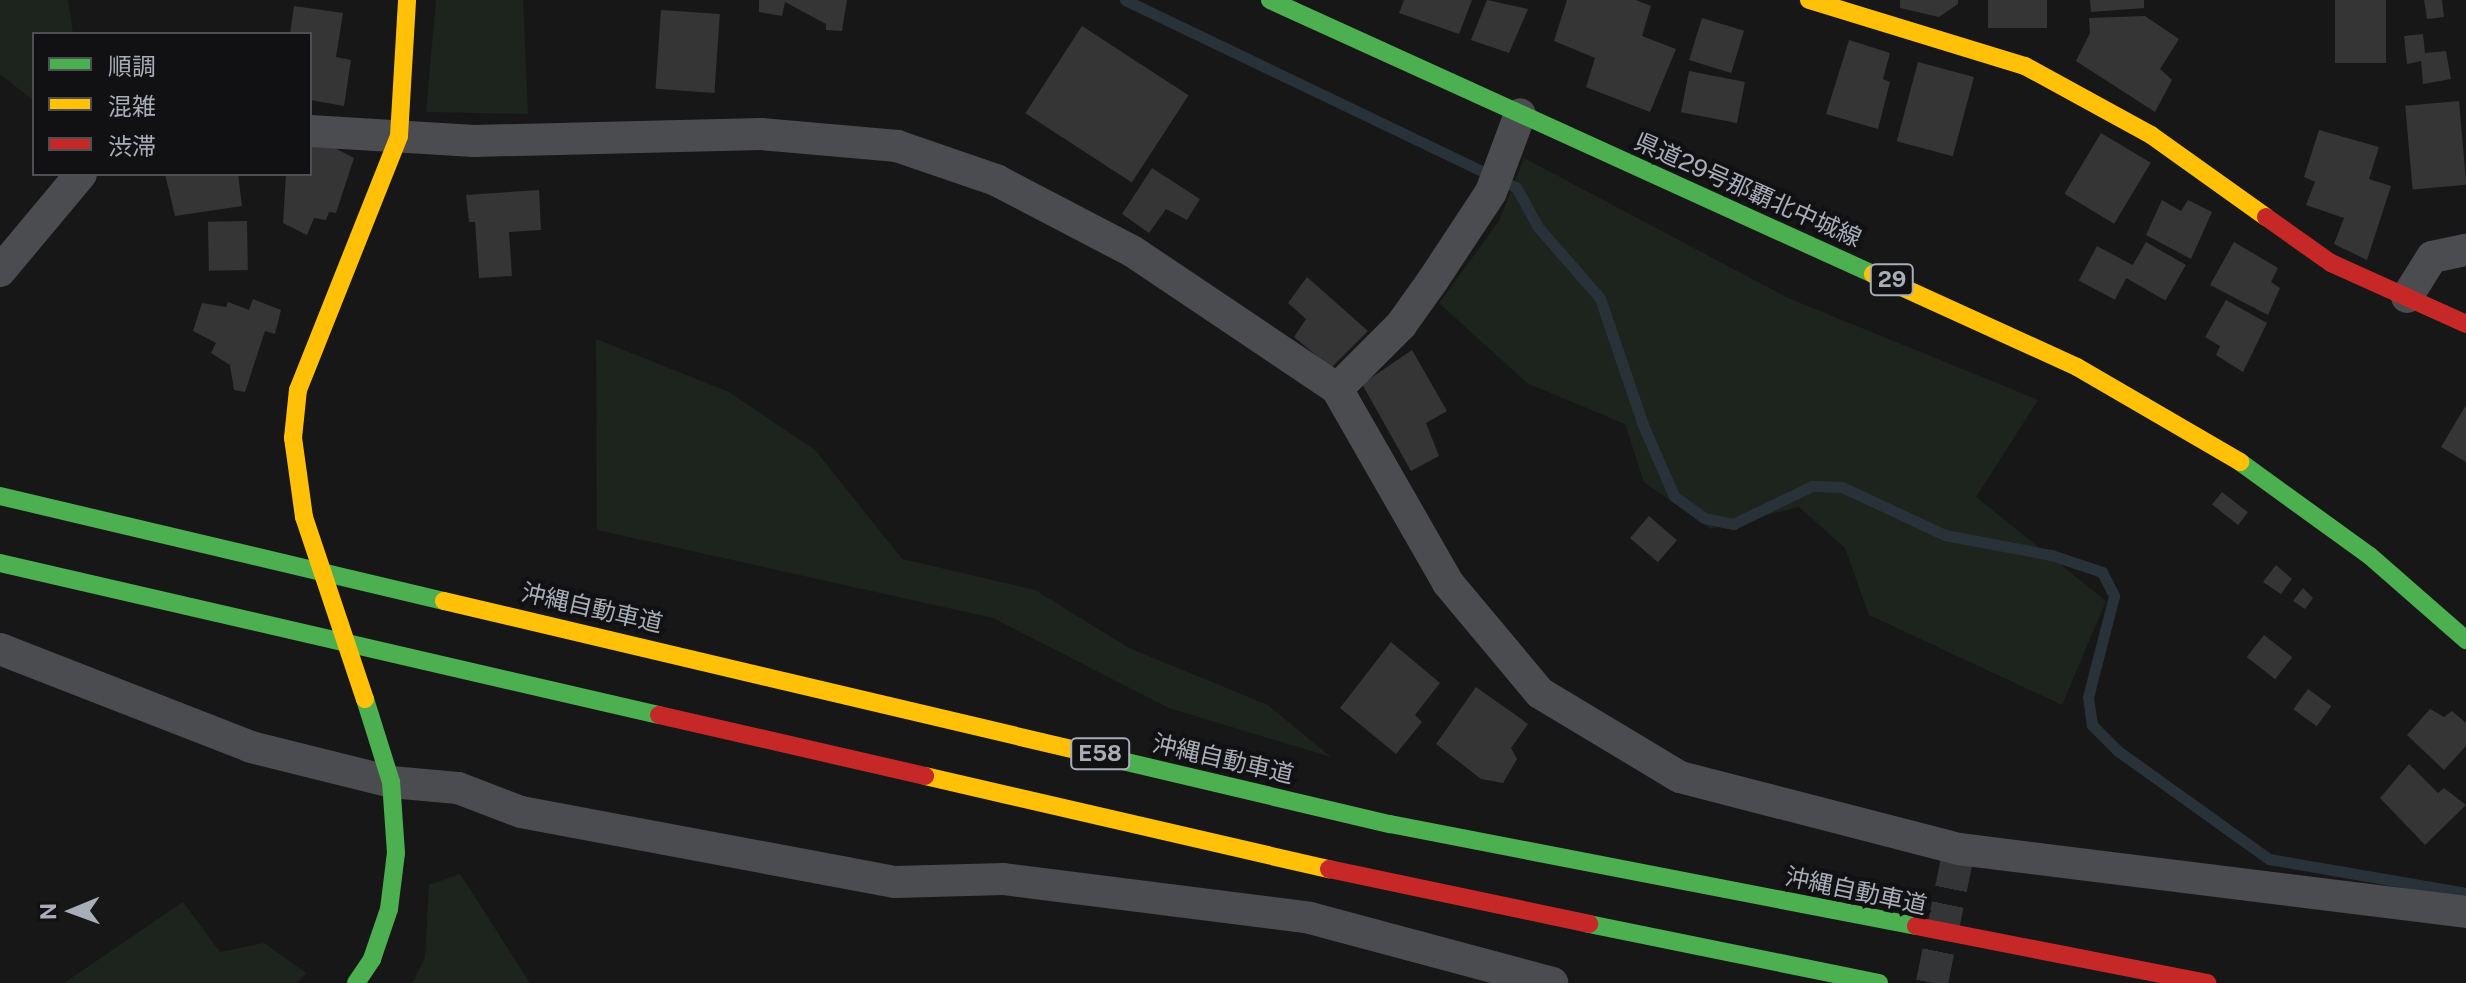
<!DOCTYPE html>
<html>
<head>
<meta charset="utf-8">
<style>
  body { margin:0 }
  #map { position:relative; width:2466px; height:983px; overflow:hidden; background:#171717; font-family:"Public Sans","Noto Sans JP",sans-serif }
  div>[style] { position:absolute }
  .green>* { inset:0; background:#1d241e }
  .stream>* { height:11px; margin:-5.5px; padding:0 5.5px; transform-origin:5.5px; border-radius:5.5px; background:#2a3239 }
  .building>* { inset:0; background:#353536; transform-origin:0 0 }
  .street-tunnel>* { height:32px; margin-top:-16px; transform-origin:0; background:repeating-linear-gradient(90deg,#343537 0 32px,transparent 0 48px) }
  .street>* { height:32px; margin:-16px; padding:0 16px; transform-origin:16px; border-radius:16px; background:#4b4c50 }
  .fast>* { height:18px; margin:-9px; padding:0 9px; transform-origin:9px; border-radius:9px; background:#4caf50 }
  .slow>* { height:18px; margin:-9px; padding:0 9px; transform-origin:9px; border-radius:9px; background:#ffc107 }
  .jam>* { height:18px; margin:-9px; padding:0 9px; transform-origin:9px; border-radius:9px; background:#c62828 }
  .slow-bridge>* { height:18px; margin:-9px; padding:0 9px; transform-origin:9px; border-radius:9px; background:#ffc107 }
  span { translate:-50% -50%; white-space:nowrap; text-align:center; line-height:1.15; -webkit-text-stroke:8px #111113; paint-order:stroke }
  .shield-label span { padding:2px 6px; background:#111113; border:2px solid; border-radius:6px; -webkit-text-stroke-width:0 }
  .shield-label { font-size:22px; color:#a8adb8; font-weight:700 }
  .street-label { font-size:24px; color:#a8adb8 }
  .legend { position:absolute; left:32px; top:32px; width:280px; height:144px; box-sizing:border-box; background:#111113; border:2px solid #4d4f55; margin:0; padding:10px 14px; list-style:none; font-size:24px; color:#a8adb8 }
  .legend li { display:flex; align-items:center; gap:16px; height:40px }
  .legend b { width:40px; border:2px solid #4d4f55 }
  .north { position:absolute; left:32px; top:871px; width:80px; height:80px; -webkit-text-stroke:6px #111113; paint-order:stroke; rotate:269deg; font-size:22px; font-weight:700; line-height:32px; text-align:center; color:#a8adb8 }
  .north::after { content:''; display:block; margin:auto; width:28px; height:36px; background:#a8adb8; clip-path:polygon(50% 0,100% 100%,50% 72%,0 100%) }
</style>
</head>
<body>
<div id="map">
  <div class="green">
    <div style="clip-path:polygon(0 0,68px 0,73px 34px,34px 34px,34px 101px,0 74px)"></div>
    <div style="clip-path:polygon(436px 0,523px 0,528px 114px,426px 112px)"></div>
    <div style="clip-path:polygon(1524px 158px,1788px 298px,2038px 400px,1976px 497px,2106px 601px,2062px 705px,1869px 615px,1845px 548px,1799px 507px,1711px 529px,1644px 482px,1625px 424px,1527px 383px,1439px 303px,1499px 221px)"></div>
    <div style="clip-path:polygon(596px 339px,729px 392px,815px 450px,902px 559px,1035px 590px,1129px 648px,1268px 705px,1331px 757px,1169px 708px,993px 618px,597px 530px)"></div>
    <div style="clip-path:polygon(460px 874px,530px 983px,412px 983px,425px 958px,429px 885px)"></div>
    <div style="clip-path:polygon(183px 902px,220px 952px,264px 943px,306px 973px,297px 983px,64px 983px)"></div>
  </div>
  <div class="stream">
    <div style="left:1125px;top:0;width:433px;rotate:25.6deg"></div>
    <div style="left:1516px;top:187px;width:46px;rotate:61.2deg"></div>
    <div style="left:1538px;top:227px;width:94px;rotate:48.9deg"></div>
    <div style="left:1600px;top:298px;width:134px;rotate:71.3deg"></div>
    <div style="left:1643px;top:425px;width:77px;rotate:66.4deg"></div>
    <div style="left:1674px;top:496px;width:37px;rotate:36deg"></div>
    <div style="left:1704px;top:518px;width:30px;rotate:12deg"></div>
    <div style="left:1733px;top:524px;width:88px;rotate:-25.7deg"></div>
    <div style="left:1812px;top:486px;width:30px;rotate:2deg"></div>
    <div style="left:1842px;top:487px;width:114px;rotate:25deg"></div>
    <div style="left:1945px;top:535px;width:108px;rotate:10.7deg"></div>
    <div style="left:2051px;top:555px;width:54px;rotate:18.4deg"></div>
    <div style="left:2102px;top:572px;width:27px;rotate:63deg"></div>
    <div style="left:2114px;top:596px;width:104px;rotate:104.4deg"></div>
    <div style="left:2088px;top:697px;width:28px;rotate:82deg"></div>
    <div style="left:2092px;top:725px;width:37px;rotate:45deg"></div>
    <div style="left:2118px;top:751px;width:186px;rotate:35.6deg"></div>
    <div style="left:2269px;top:859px;width:200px;rotate:9.8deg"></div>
  </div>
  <div class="building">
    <div style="clip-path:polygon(759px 0,847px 0,842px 31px,826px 30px,826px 24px,785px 2px,782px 16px,759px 12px)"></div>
    <div style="clip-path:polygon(1404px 0,1472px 0,1459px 34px,1399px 13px)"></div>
    <div style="clip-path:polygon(1487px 0,1528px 9px,1509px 53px,1471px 40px)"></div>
    <div style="clip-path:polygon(1567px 0,1636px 0,1651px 6px,1642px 36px,1676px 49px,1650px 112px,1586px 87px,1595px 58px,1554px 41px)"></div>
    <div style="clip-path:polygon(1900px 0,1958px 0,1958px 4px,1939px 17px,1900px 8px)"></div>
    <div style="left:1988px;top:0;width:59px;height:28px"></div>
    <div style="clip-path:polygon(2090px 0,2144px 0,2144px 8px,2091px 12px)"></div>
    <div style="left:2335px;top:0;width:51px;height:63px"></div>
    <div style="clip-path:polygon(2424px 0,2442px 0,2444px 17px,2427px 19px)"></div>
    <div style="clip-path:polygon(294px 6px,343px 13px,336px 57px,351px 60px,344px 106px,310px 100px,310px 34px,290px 34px)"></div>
    <div style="left:661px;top:10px;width:59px;height:79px;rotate:4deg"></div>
    <div style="clip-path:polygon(2145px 16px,2179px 39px,2160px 69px,2172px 80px,2155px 112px,2076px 61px,2090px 33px,2089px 18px)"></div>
    <div style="left:1702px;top:18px;width:44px;height:44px;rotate:17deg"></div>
    <div style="left:1082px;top:26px;width:127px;height:104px;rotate:33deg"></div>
    <div style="clip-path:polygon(2423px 34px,2425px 53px,2446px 51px,2451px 79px,2423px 84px,2421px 61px,2407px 64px,2404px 36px)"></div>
    <div style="clip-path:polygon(1849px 40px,1890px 53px,1883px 79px,1890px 82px,1878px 129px,1826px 114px)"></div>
    <div style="left:1918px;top:62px;width:58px;height:82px;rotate:15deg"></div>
    <div style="left:1689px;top:71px;width:57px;height:42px;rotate:11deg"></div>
    <div style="left:2459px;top:101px;width:84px;height:54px;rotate:85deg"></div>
    <div style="clip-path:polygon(2319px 130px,2379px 147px,2369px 179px,2391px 186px,2367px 260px,2334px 244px,2344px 218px,2306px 205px,2315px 182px,2304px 177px)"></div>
    <div style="left:2101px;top:133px;width:58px;height:71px;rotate:31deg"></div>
    <div style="clip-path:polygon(310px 146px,333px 147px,354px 158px,336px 213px,329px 212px,326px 220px,314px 218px,307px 235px,283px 223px,286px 174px,310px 174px)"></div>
    <div style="clip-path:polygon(1152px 168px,1200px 199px,1187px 220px,1166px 209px,1149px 233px,1122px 214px)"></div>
    <div style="clip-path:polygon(165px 174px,238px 174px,242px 206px,175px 216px)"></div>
    <div style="clip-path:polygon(539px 190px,541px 230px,509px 232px,512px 276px,479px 278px,475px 222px,469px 222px,466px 195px)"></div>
    <div style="clip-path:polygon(2162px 200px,2181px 211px,2188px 200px,2212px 212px,2191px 259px,2146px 235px)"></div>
    <div style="left:247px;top:221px;width:49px;height:39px;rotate:89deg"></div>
    <div style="left:2146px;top:242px;width:46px;height:41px;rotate:30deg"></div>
    <div style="clip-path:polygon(2234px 242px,2278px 268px,2271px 282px,2280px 288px,2268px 315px,2210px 285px)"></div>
    <div style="left:2097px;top:246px;width:41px;height:39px;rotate:28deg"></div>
    <div style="clip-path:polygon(1307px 277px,1368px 331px,1331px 368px,1294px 337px,1306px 319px,1288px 303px)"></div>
    <div style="clip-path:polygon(253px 299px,281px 310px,275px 334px,265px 331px,245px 392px,234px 390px,230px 365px,211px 353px,216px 343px,193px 331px,202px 303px,226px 307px,228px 302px,249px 310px)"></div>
    <div style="clip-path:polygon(2226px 300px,2267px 323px,2243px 372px,2216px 355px,2220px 346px,2205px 337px)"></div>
    <div style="clip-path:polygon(1412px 350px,1447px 411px,1426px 423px,1439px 456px,1411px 471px,1362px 384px)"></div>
    <div style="clip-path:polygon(2466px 405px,2466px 462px,2441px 447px)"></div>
    <div style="left:2222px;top:492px;width:33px;height:16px;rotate:38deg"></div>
    <div style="left:1649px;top:516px;width:37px;height:29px;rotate:41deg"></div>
    <div style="clip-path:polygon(2276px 565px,2292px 579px,2281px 594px,2263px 582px)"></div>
    <div style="clip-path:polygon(2303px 588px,2313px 598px,2305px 609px,2293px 601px)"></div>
    <div style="left:2264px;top:635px;width:36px;height:28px;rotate:38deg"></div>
    <div style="clip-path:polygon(1391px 642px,1440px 683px,1415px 715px,1422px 722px,1396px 754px,1340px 708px)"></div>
    <div style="clip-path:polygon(1476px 687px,1528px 724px,1511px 748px,1517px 759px,1503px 783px,1481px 779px,1436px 744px)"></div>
    <div style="left:2308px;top:689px;width:29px;height:25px;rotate:36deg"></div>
    <div style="clip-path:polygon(2430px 709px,2444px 717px,2452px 711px,2466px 723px,2466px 746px,2444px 770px,2407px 735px)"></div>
    <div style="clip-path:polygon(2409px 764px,2438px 793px,2444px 788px,2466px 805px,2425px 845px,2380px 798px)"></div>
  </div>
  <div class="street-tunnel">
    <div style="left:1932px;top:983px;width:137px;rotate:-78.6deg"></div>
  </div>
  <div class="street">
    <div style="left:310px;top:131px;width:164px;rotate:3.5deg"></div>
    <div style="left:474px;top:141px;width:287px;rotate:-1.4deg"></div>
    <div style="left:761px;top:134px;width:137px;rotate:5deg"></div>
    <div style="left:897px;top:146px;width:105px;rotate:19deg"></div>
    <div style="left:996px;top:180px;width:153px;rotate:27.6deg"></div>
    <div style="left:1132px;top:251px;width:247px;rotate:33.9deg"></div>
    <div style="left:1337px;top:389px;width:224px;rotate:60.2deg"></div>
    <div style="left:1448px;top:583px;width:143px;rotate:50.1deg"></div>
    <div style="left:1540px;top:693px;width:163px;rotate:31deg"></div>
    <div style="left:1680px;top:777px;width:288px;rotate:14.5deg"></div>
    <div style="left:1959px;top:849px;width:511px;rotate:7.08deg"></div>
    <div style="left:0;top:271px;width:126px;rotate:-50.1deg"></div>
    <div style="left:2407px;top:297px;width:47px;rotate:-58deg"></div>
    <div style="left:2432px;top:257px;width:35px;rotate:-12deg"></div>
    <div style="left:1337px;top:389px;width:91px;rotate:-45deg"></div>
    <div style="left:1401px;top:325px;width:55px;rotate:-54.6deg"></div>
    <div style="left:1433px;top:280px;width:105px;rotate:-56.6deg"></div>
    <div style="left:1491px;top:192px;width:83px;rotate:-69.6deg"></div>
    <div style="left:0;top:649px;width:269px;rotate:21.3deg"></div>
    <div style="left:251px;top:747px;width:144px;rotate:14deg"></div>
    <div style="left:391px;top:782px;width:67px;rotate:5.1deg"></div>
    <div style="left:458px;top:788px;width:67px;rotate:20.9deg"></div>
    <div style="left:521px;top:812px;width:380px;rotate:10.6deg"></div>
    <div style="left:895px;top:882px;width:108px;rotate:-1.6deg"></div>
    <div style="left:1003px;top:879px;width:309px;rotate:7.2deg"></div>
    <div style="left:1310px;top:918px;width:251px;rotate:15deg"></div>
  </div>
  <div class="fast">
    <div style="left:1270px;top:0;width:662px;rotate:24.44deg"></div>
    <div style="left:2240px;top:462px;width:160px;rotate:35.9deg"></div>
    <div style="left:2370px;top:556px;width:128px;rotate:41.2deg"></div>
    <div style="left:0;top:496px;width:456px;rotate:13.3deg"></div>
    <div style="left:0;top:563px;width:676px;rotate:12.99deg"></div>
    <div style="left:1097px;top:755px;width:301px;rotate:13.3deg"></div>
    <div style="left:1390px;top:824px;width:536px;rotate:10.97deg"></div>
    <div style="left:1589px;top:924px;width:296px;rotate:11.5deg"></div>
    <div style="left:356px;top:983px;width:29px;rotate:-56deg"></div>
    <div style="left:372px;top:959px;width:53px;rotate:-71.2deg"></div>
    <div style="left:389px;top:909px;width:56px;rotate:-82.9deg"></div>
    <div style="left:396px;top:853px;width:71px;rotate:-94deg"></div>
    <div style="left:391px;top:782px;width:87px;rotate:-107.4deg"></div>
  </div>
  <div class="slow">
    <div style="left:1809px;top:0;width:226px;rotate:17deg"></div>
    <div style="left:2025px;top:66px;width:144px;rotate:28.7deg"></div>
    <div style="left:2151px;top:135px;width:141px;rotate:35.5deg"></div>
    <div style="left:1873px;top:274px;width:224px;rotate:24.5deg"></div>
    <div style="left:2077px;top:367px;width:189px;rotate:30.2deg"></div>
    <div style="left:304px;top:517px;width:80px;rotate:-97.9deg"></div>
    <div style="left:293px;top:438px;width:48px;rotate:-84.1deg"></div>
    <div style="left:298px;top:390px;width:273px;rotate:-68.3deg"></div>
    <div style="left:399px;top:136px;width:136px;rotate:-86.6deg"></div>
    <div style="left:444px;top:601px;width:671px;rotate:13.27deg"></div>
    <div style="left:925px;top:776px;width:415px;rotate:13deg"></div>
  </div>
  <div class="jam">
    <div style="left:2266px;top:217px;width:80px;rotate:35.3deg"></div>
    <div style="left:2331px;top:263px;width:148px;rotate:24.3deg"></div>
    <div style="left:659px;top:715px;width:273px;rotate:12.9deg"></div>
    <div style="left:1329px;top:869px;width:266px;rotate:11.9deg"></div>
    <div style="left:1916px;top:926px;width:297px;rotate:11.1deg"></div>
  </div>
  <div class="slow-bridge">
    <div style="left:304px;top:517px;width:192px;rotate:71.5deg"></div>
  </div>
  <div class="shield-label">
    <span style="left:1892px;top:280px">29</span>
    <span style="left:1100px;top:754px">E58</span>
  </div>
  <div class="street-label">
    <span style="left:1748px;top:190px;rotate:24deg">県道29号那覇北中城線</span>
    <span style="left:592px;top:608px;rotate:13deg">沖縄自動車道</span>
    <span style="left:1223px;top:759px;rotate:13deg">沖縄自動車道</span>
    <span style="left:1856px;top:891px;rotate:12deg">沖縄自動車道</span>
  </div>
  <ul class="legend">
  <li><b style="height:10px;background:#4caf50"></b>順調</li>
  <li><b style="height:10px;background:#ffc107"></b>混雑</li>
  <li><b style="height:10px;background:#c62828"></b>渋滞</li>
  </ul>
  <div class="north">N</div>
</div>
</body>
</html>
